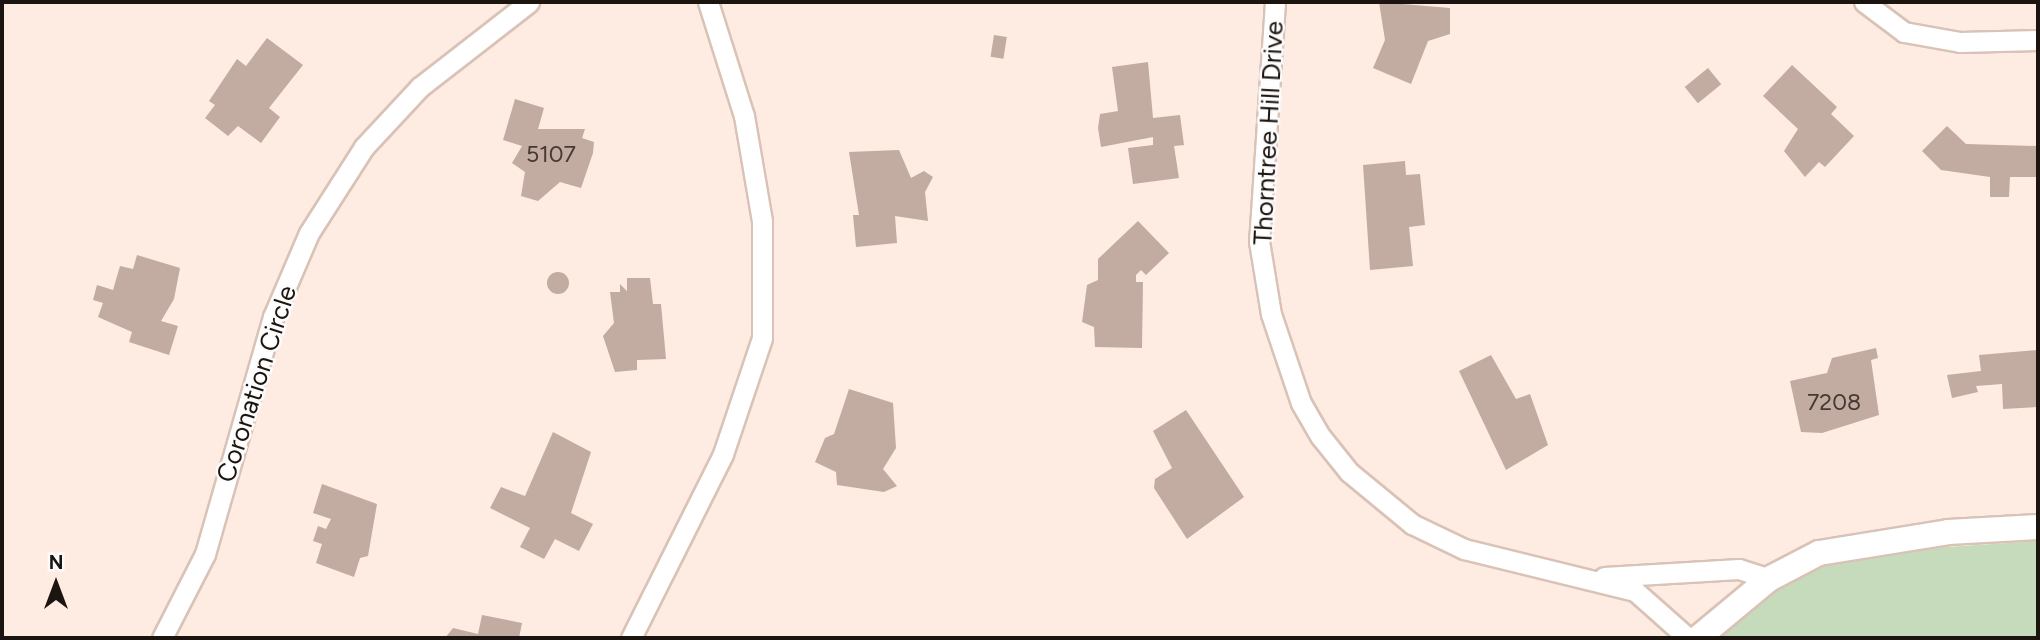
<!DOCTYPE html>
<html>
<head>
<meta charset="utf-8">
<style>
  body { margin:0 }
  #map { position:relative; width:2040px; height:640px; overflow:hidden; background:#feebe1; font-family:Figtree,sans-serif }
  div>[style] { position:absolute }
  .green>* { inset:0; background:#c5dbbc }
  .building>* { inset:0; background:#c2aba0; transform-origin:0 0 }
  .round { border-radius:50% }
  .roads { filter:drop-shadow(2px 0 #d9c2b6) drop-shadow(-2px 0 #d9c2b6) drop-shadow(0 2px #d9c2b6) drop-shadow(0 -2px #d9c2b6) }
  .minor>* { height:19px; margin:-9.5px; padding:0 9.5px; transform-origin:9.5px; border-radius:9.5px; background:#fff }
  .tertiary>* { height:24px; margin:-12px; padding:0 12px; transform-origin:12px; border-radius:12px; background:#fff }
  span { translate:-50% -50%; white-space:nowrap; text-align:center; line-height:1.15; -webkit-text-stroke:5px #fcfcfc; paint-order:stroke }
  .number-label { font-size:23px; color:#453a33 }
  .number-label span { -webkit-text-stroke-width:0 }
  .street-label { font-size:26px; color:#1b140f }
  .frame { position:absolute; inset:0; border:4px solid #1b140f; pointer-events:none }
  .north { position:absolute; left:21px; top:549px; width:70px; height:70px; -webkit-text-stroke:5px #fcfcfc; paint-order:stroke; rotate:0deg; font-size:19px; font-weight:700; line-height:28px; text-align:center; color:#1b140f }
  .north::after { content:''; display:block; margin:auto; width:24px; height:32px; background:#1b140f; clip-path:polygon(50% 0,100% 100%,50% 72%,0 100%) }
</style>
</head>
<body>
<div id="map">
  <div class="green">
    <div style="clip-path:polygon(2038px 541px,2038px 638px,1719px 638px,1779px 589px,1823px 566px,1886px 551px)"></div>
  </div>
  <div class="building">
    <div style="clip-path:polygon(1379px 2px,1450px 8px,1450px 34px,1428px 41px,1411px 84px,1373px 68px,1385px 40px)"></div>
    <div style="left:994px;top:35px;width:13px;height:22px;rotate:9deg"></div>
    <div style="clip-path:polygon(267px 38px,303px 65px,269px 108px,280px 117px,261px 143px,238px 126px,228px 136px,205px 118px,215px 105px,209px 101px,237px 59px,246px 66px)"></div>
    <div style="clip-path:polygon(1148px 62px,1153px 118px,1180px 115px,1184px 145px,1174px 146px,1179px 178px,1133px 184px,1128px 148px,1153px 145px,1153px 137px,1101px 147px,1098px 128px,1100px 114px,1118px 111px,1112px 67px)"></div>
    <div style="clip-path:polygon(1792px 65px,1837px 107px,1831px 114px,1854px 136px,1825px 167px,1819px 162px,1805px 177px,1784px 151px,1798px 129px,1763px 96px)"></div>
    <div style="left:1708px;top:68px;width:21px;height:30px;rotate:51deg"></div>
    <div style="clip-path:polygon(515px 99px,544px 108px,538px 129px,585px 129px,582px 138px,594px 142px,593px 153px,581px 188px,560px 182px,538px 201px,521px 196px,525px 172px,512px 163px,522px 146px,503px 140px)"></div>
    <div style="clip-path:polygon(1947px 126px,1966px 144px,2038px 146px,2038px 177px,2010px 177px,2009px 197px,1990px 197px,1990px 177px,1941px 170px,1922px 151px)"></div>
    <div style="clip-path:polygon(899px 150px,911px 178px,924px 171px,933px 177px,925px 192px,928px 221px,895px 216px,897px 243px,856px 247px,853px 215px,859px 215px,849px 152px)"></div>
    <div style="clip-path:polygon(1405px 161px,1406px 175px,1420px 174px,1425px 225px,1409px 227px,1413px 266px,1370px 270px,1363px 165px)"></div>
    <div style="clip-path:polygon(1138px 221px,1169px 253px,1146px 275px,1141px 270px,1136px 275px,1136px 282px,1143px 282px,1142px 348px,1095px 347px,1094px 327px,1082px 322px,1087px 285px,1098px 280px,1098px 259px)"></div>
    <div style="clip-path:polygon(137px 255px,180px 268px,174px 299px,161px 321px,178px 326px,169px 355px,129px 342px,132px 332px,98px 317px,103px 303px,93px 300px,97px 285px,113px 290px,120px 266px,133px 269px)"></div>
    <div class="round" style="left:547px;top:272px;width:22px;height:22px"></div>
    <div style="clip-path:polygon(627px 278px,650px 278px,653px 304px,661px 304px,666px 359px,637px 360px,637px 370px,615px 372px,603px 336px,614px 323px,610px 292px,620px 292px,620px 284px,627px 291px)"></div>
    <div style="clip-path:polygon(1876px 348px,1878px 358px,1871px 360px,1879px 415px,1822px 433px,1801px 432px,1790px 381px,1827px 373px,1832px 358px)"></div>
    <div style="clip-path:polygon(2038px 350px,2038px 407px,2003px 409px,2002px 384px,1976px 386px,1978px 392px,1952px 398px,1947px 375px,1981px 371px,1979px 355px)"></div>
    <div style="clip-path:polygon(1491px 355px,1516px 399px,1530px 394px,1548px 445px,1506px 470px,1459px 371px)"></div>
    <div style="clip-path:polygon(849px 389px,893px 403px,896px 448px,883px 469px,897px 486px,884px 492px,837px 485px,836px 472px,815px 462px,825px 438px,834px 434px)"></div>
    <div style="clip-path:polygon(1186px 410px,1244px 497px,1187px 539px,1154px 488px,1155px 479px,1172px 468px,1153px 431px)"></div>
    <div style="clip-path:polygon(553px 432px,591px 452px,571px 513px,593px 524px,579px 551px,555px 539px,544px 559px,520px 547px,530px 528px,490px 508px,501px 487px,525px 496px)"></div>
    <div style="clip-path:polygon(322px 484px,377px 504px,368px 556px,360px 558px,354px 577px,316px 563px,322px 544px,313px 541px,318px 526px,326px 529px,331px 519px,313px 513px)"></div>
    <div style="clip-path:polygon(482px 615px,522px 623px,519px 638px,445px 638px,453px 628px,478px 634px)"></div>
  </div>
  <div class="roads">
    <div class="minor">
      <div style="left:1275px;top:2px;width:240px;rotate:93.8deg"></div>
      <div style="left:1259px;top:241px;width:74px;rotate:80.7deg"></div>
      <div style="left:1271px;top:314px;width:94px;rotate:71.4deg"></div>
      <div style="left:1301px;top:403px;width:39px;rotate:60deg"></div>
      <div style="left:1321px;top:437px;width:45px;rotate:51.3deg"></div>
      <div style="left:1349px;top:472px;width:82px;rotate:39.5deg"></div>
      <div style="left:1412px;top:524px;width:58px;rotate:25.7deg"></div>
      <div style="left:1464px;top:549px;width:176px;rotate:13.8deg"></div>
      <div style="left:1635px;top:591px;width:71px;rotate:41.6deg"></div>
      <div style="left:1864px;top:2px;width:50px;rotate:36.9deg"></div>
      <div style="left:1904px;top:32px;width:57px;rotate:10.1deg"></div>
      <div style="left:1960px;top:42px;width:78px;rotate:-1.5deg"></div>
      <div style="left:1604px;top:577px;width:135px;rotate:-3.4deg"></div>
      <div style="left:1739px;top:569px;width:32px;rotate:18deg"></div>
      <div style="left:162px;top:638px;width:94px;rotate:-62.9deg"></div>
      <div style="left:205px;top:554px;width:247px;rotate:-74deg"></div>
      <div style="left:273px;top:317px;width:91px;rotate:-66.8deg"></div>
      <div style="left:309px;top:233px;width:102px;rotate:-57.4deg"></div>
      <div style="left:364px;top:147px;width:82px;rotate:-47deg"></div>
      <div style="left:420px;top:87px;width:138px;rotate:-37.9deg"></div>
      <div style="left:631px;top:638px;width:206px;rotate:-63.4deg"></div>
      <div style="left:723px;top:454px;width:122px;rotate:-71.4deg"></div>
      <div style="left:762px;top:338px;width:117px;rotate:-90deg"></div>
      <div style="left:762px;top:221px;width:107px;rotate:-99.7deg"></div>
      <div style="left:744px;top:116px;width:120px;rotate:-107.5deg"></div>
    </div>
    <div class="tertiary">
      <div style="left:1698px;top:638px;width:92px;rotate:-39.7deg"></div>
      <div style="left:1769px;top:579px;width:56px;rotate:-27.5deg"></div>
      <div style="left:1819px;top:553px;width:131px;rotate:-9.2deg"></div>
      <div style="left:1948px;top:532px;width:90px;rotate:-3.2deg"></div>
    </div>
  </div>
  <div class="number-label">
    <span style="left:551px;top:154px">5107</span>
    <span style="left:1834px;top:402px">7208</span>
  </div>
  <div class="street-label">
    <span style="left:1269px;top:133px;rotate:-87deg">Thorntree Hill Drive</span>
    <span style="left:257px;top:384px;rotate:-72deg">Coronation Circle</span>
  </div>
  <div class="frame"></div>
  <div class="north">N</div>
</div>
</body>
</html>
